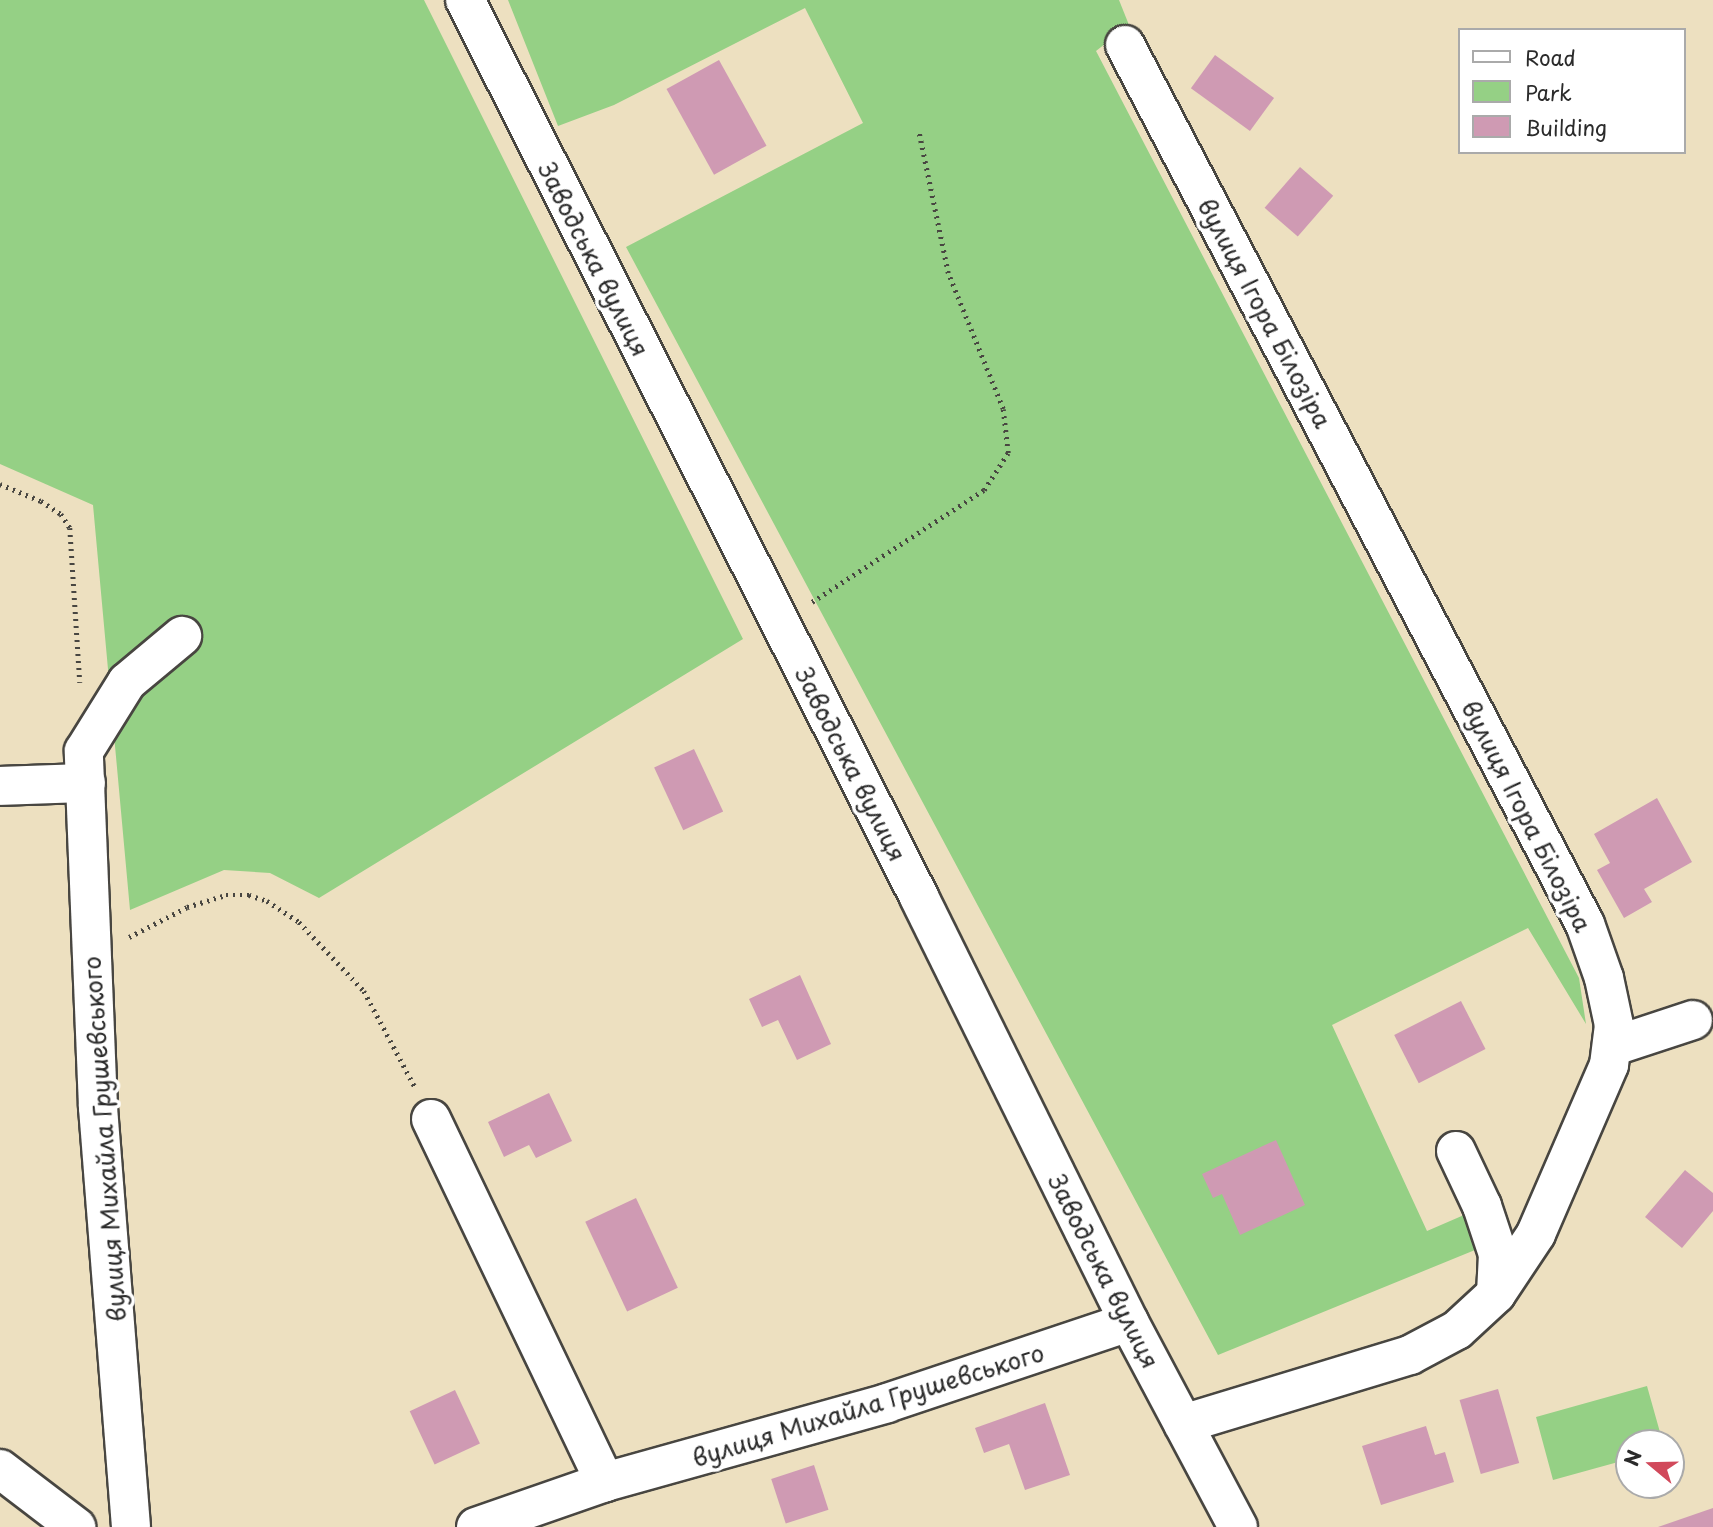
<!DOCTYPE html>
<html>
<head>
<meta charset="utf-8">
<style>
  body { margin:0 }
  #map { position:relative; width:1713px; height:1527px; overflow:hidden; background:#ede0c0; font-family:"Playpen Sans",sans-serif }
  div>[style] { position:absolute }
  .green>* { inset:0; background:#95d085 }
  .building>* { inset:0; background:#cf9ab3; transform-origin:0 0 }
  .path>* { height:4.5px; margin-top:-2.25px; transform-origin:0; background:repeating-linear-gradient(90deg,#484641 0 2px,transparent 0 7px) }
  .roads { filter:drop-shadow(2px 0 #484641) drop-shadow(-2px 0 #484641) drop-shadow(0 2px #484641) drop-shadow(0 -2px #484641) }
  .minor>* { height:38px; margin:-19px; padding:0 19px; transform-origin:19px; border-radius:19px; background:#fff }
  span { translate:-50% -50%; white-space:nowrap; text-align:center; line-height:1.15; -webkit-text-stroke:7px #fff; paint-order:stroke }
  .street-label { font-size:24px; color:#2b2b2b }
  .legend { position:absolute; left:1458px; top:28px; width:228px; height:126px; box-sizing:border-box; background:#fff; border:2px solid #aaa; margin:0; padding:9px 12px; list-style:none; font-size:21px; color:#2b2b2b }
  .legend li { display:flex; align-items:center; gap:14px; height:35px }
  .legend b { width:35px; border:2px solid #aaa }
  .north { position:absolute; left:1615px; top:1429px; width:70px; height:70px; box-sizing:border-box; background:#fff; border:2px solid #aaa; border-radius:50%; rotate:289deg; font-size:19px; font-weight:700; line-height:28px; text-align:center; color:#2b2b2b }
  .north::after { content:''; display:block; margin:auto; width:24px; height:32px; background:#d1495b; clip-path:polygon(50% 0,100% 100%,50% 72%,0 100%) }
</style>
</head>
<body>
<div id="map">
  <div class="green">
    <div style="clip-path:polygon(0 0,424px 0,743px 639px,319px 898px,270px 873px,224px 870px,130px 910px,93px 505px,0 464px)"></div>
    <div style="clip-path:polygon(508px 0,1119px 0,1129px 25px,1096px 51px,1579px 978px,1586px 1024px,1528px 928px,1332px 1025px,1427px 1231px,1464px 1215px,1475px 1250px,1218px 1355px,626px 247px,863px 123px,805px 8px,614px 105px,558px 126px)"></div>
    <div style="clip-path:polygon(1647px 1386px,1663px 1443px,1629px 1443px,1629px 1459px,1553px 1480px,1536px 1417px)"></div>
  </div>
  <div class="building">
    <div style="left:1215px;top:55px;width:73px;height:41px;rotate:36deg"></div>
    <div style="left:719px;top:60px;width:98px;height:60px;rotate:61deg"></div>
    <div style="left:1300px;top:167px;width:44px;height:54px;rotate:41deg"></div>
    <div style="left:694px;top:749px;width:69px;height:44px;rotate:65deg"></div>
    <div style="clip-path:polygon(1657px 798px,1692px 862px,1644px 889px,1652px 902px,1624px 918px,1597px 870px,1610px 863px,1594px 834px)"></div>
    <div style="clip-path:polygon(800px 975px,831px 1044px,797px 1060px,778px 1020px,762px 1027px,749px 999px)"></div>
    <div style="left:1461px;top:1001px;width:54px;height:75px;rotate:63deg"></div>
    <div style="clip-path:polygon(549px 1093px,572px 1141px,536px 1158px,529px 1145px,504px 1157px,488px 1122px)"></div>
    <div style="clip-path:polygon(1276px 1140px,1305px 1205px,1240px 1235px,1222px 1194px,1213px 1198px,1202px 1174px)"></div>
    <div style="clip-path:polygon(1685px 1170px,1713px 1193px,1713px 1211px,1682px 1248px,1645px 1217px)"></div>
    <div style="left:636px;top:1198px;width:99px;height:56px;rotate:65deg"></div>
    <div style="left:1498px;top:1389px;width:77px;height:40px;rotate:74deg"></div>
    <div style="left:455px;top:1390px;width:59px;height:50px;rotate:65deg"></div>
    <div style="clip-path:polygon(1045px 1403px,1070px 1475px,1025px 1490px,1009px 1444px,984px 1453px,975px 1428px)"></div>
    <div style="clip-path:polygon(1426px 1426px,1435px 1455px,1445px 1452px,1454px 1482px,1381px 1505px,1362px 1446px)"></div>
    <div style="left:814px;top:1465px;width:47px;height:45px;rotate:72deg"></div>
    <div style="clip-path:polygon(1713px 1508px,1713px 1527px,1658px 1527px)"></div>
  </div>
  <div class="path">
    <div style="left:0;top:484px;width:44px;rotate:22.5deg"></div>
    <div style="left:41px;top:501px;width:24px;rotate:33deg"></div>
    <div style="left:61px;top:514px;width:17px;rotate:57deg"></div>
    <div style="left:70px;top:528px;width:155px;rotate:86.3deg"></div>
    <div style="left:812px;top:602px;width:205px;rotate:-33.1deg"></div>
    <div style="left:984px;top:490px;width:44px;rotate:-57deg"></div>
    <div style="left:1008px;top:453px;width:44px;rotate:-96.5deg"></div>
    <div style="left:1003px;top:409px;width:147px;rotate:-112deg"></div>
    <div style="left:948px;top:273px;width:143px;rotate:-101.7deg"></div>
    <div style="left:129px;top:937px;width:65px;rotate:-27.3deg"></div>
    <div style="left:187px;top:907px;width:41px;rotate:-17.1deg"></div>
    <div style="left:226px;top:895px;width:23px"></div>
    <div style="left:249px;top:895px;width:19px;rotate:18deg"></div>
    <div style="left:267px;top:901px;width:38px;rotate:33deg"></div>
    <div style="left:299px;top:922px;width:95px;rotate:46.7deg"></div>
    <div style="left:364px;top:991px;width:109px;rotate:62deg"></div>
  </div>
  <div class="roads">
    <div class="minor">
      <div style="left:465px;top:0;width:1005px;rotate:63.15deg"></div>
      <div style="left:919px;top:897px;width:474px;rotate:63.7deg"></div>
      <div style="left:1129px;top:1322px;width:232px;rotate:62deg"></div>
      <div style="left:1125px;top:45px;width:992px;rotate:62.38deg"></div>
      <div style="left:1585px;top:924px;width:57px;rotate:70.6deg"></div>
      <div style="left:1604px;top:978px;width:48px;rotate:78deg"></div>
      <div style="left:1614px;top:1025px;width:40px;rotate:97.1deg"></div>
      <div style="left:1609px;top:1065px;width:184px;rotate:113.4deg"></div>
      <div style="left:1536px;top:1234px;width:72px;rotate:123.7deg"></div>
      <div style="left:1496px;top:1294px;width:53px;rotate:137.3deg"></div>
      <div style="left:1457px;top:1330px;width:53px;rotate:152deg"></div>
      <div style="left:1410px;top:1355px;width:237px;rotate:163.1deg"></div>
      <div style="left:0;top:786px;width:86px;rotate:-2deg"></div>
      <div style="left:1614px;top:1046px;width:83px;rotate:-18.2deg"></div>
      <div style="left:431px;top:1119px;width:403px;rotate:64.4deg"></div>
      <div style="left:1456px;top:1151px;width:61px;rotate:64.7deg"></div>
      <div style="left:1482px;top:1206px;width:51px;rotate:71.6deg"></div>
      <div style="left:1498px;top:1254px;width:40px;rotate:92.9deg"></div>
      <div style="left:0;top:1469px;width:96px;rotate:37.3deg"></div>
      <div style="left:131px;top:1527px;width:421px;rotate:-94.5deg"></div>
      <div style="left:98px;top:1107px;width:356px;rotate:-92.3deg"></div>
      <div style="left:84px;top:751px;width:81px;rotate:-58.1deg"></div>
      <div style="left:127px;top:682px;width:72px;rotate:-39.9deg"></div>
      <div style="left:476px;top:1527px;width:137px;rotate:-19.2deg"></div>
      <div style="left:605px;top:1482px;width:293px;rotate:-15.6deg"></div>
      <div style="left:887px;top:1403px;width:255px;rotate:-18.5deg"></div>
    </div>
  </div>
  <div class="street-label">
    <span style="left:594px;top:259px;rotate:63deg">Заводська вулиця</span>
    <span style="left:1265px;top:313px;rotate:62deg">вулиця Ігора Білозіра</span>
    <span style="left:851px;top:764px;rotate:63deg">Заводська вулиця</span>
    <span style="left:1527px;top:816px;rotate:63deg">вулиця Ігора Білозіра</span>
    <span style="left:104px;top:1139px;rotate:-94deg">вулиця Михайла Грушевського</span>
    <span style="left:1104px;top:1271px;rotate:63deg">Заводська вулиця</span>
    <span style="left:868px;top:1405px;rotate:-17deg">вулиця Михайла Грушевського</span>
  </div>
  <ul class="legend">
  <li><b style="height:9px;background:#fff"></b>Road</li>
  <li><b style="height:19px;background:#95d085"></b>Park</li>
  <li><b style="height:19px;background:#cf9ab3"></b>Building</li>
  </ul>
  <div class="north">N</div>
</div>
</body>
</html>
